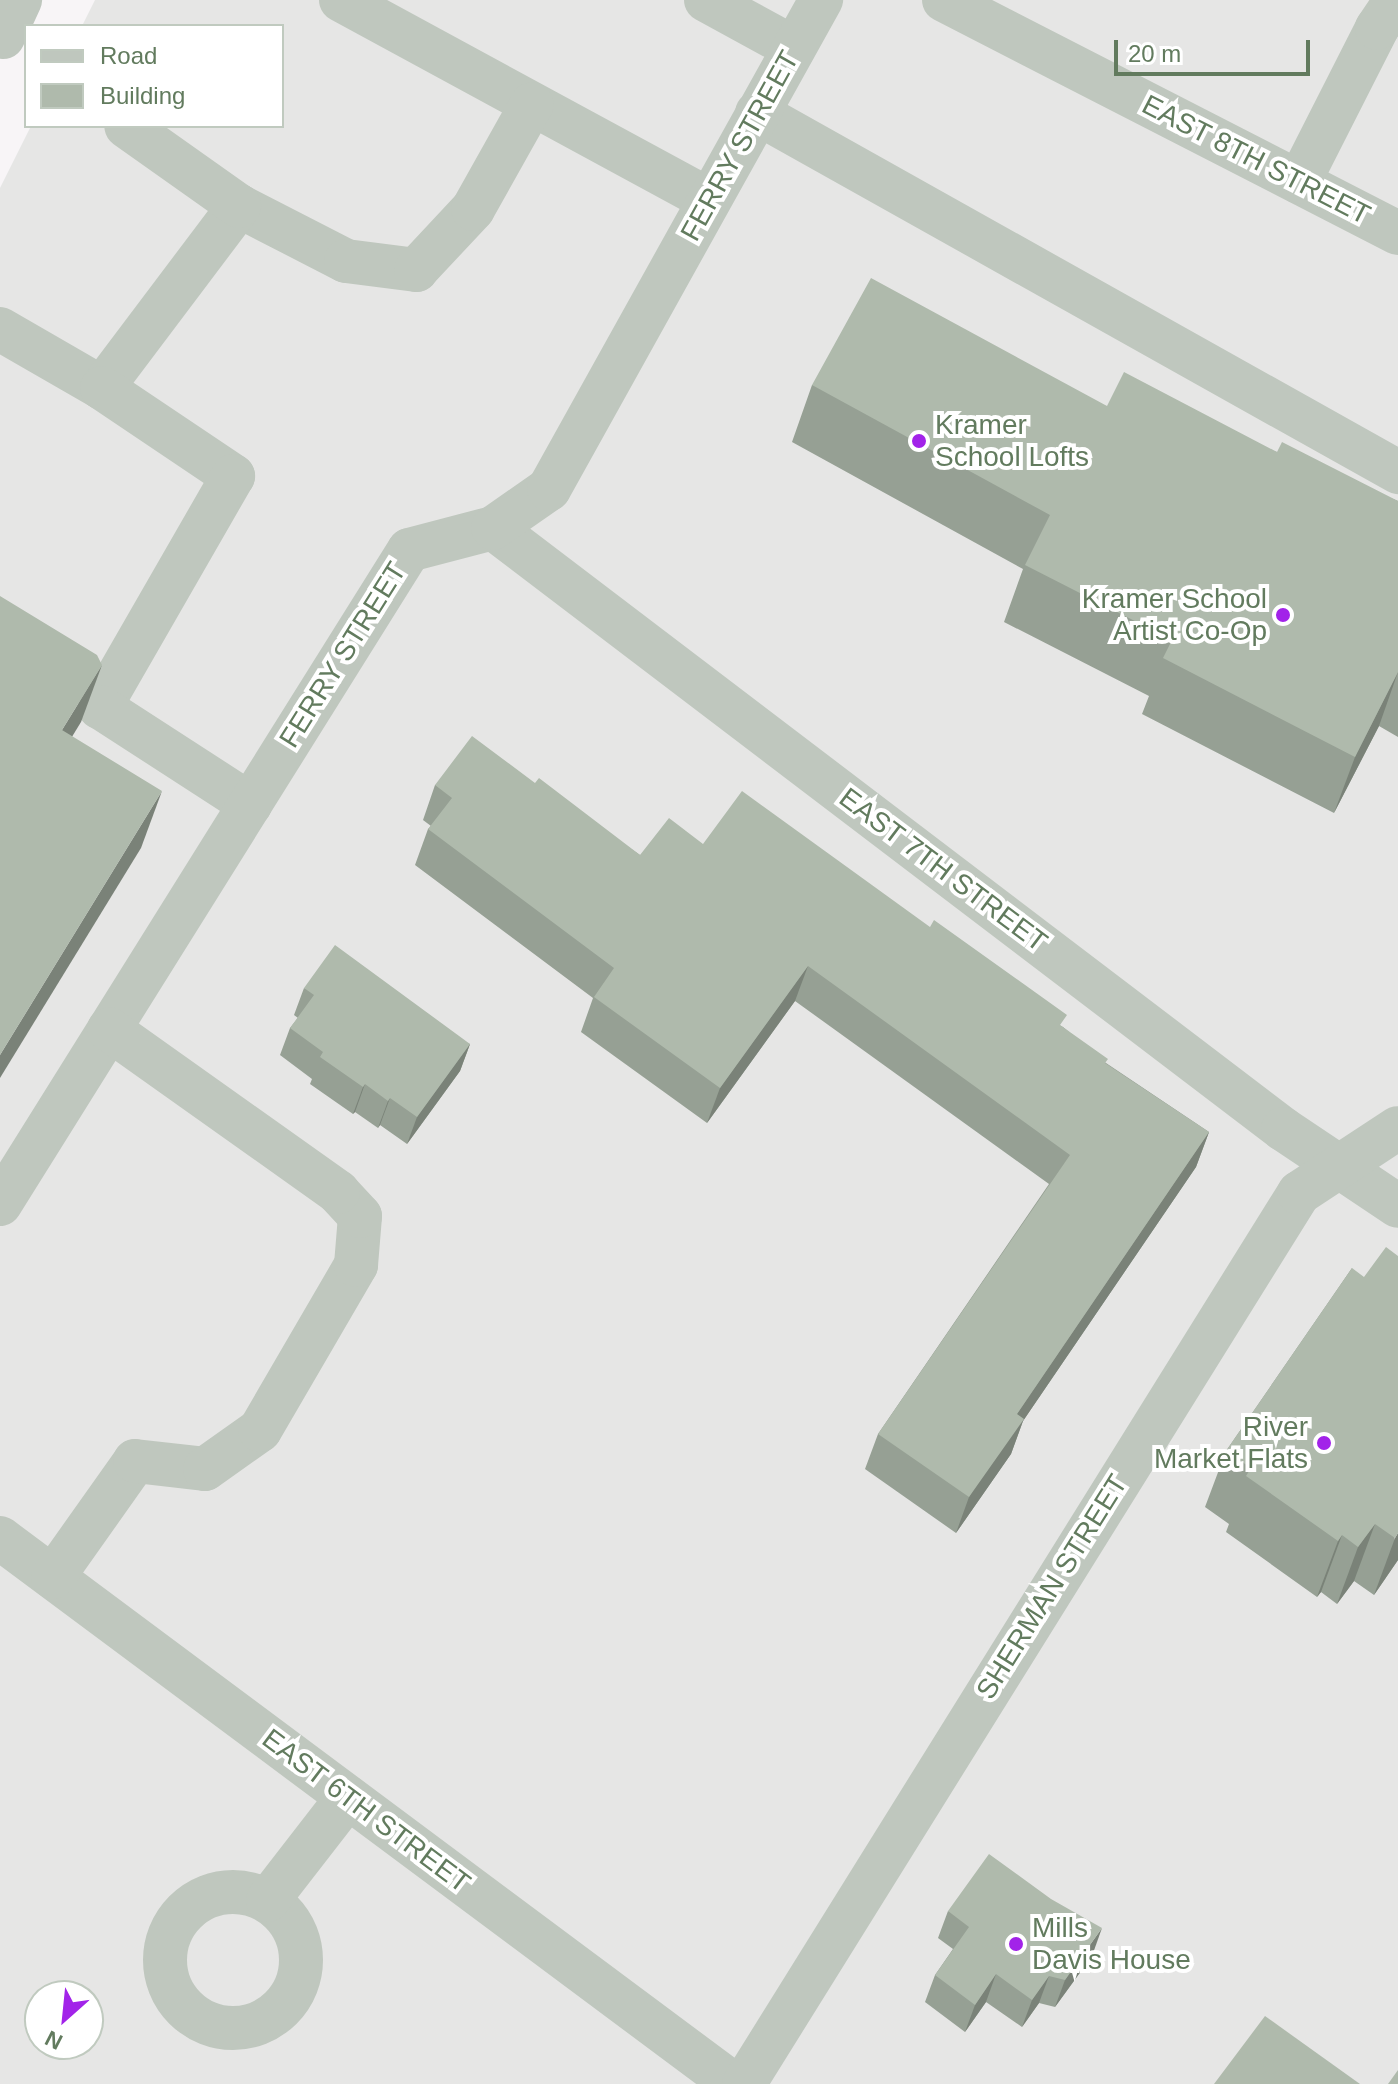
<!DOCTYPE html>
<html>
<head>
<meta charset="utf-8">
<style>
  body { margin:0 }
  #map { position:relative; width:1398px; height:2084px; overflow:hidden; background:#f8f5f7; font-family:Helvetica,sans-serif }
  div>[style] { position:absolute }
  .built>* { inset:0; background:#e6e6e5 }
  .minor>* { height:44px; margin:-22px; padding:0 22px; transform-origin:22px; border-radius:22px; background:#bfc7be }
  .minor>.ring { margin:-22px; padding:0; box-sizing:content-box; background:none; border:44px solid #bfc7be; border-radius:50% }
  .wall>* { inset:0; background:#96a094 }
  .shaded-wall>* { inset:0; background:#7a8278 }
  .building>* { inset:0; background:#afbaac }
  .dots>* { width:22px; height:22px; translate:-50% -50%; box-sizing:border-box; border:4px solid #fff; border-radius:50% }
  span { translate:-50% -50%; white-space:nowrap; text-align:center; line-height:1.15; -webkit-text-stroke:8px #fff; paint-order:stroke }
  .street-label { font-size:28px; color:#627b5e }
  .poi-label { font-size:28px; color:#627b5e }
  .left { translate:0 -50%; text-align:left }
  .right { translate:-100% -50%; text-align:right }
  .legend { position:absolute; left:24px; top:24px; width:260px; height:104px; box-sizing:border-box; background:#fff; border:2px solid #c0cabf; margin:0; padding:10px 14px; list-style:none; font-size:24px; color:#627b5e }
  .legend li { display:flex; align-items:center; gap:16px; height:40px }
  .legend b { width:40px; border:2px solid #c0cabf }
  .north { position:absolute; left:24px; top:1980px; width:80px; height:80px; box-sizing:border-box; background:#fff; border:2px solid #c0cabf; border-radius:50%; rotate:207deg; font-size:22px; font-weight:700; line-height:32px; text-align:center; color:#627b5e }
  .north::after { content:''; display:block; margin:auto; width:28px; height:36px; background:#a223e9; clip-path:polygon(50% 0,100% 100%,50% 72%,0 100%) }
  .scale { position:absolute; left:1114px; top:40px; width:196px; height:36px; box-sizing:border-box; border:4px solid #627b5e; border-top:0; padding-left:10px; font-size:24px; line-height:28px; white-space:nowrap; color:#627b5e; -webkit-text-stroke:6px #fff; paint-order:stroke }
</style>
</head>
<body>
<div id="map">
  <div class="built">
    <div style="clip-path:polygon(evenodd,95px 0,1398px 0,1398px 2084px,0 2084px,0 188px,31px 126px,282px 126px,282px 26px,82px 26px,95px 0,40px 1996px,88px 1996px,88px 2044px,40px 2044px,40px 1996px)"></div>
  </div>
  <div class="minor">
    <div style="left:341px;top:0;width:419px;rotate:28.5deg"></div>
    <div style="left:706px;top:0;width:100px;rotate:28.6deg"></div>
    <div style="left:944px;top:0;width:510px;rotate:27.17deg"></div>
    <div style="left:3px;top:37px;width:41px;rotate:-65.3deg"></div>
    <div style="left:757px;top:113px;width:735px;rotate:29.25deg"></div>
    <div style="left:1299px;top:182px;width:173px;rotate:-63.1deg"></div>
    <div style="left:1377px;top:28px;width:34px;rotate:-56deg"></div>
    <div style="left:239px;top:206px;width:120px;rotate:27.2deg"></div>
    <div style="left:346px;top:261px;width:71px;rotate:7.3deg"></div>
    <div style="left:416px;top:270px;width:83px;rotate:-46.9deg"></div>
    <div style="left:473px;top:209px;width:120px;rotate:-60.7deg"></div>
    <div style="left:0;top:329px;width:118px;rotate:30deg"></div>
    <div style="left:102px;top:388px;width:228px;rotate:-53deg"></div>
    <div style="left:239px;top:206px;width:138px;rotate:-144.7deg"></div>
    <div style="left:102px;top:388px;width:158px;rotate:33.9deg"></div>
    <div style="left:233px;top:476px;width:267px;rotate:119.9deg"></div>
    <div style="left:100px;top:707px;width:179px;rotate:32.9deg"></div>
    <div style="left:493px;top:528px;width:993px;rotate:37.26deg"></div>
    <div style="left:1283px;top:1129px;width:138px;rotate:33.8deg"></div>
    <div style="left:0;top:1204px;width:771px;rotate:-57.98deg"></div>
    <div style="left:409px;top:550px;width:87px;rotate:-14.7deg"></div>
    <div style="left:493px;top:528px;width:68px;rotate:-34.9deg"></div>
    <div style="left:549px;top:489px;width:560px;rotate:-60.92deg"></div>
    <div style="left:0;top:1538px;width:914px;rotate:36.68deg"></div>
    <div style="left:53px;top:1577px;width:142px;rotate:-54.7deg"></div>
    <div style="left:135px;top:1461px;width:70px;rotate:6.5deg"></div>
    <div style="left:205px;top:1469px;width:67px;rotate:-35.3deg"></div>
    <div style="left:260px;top:1430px;width:191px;rotate:-59.8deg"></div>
    <div style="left:356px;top:1265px;width:49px;rotate:-85.3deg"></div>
    <div style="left:360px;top:1216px;width:33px;rotate:-133deg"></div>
    <div style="left:338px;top:1192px;width:281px;rotate:-144.6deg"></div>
    <div class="ring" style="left:165px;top:1892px;width:92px;height:92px"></div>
    <div style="left:268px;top:1900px;width:130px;rotate:-52.2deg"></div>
    <div style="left:744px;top:2084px;width:1050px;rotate:-58.08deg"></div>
    <div style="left:1299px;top:1193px;width:118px;rotate:-33.3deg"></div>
  </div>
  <div class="wall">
    <div style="clip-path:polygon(812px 385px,1107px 406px,1277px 452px,1398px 501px,1398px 737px,1379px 726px,1334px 813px,1142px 714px,1149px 696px,1004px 622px,1023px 569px,792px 442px)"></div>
    <div style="clip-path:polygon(535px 783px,640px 855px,703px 844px,1063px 1027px,1106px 1063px,1209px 1132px,1196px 1167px,1023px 1421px,1011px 1454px,956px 1533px,865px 1469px,878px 1434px,1049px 1184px,795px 1001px,707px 1123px,581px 1032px,593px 998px,415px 865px,428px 829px,431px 826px,423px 820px,435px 785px)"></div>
    <div style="clip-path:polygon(304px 988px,470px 1044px,460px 1071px,407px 1144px,380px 1125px,378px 1128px,355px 1112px,353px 1114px,310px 1084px,312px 1079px,280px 1055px,290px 1028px,298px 1018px,294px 1015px)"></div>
    <div style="clip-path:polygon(1352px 1268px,1398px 1560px,1374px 1595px,1354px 1581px,1337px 1604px,1321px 1592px,1317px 1597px,1226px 1532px,1229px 1524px,1205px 1507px,1226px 1451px)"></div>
    <div style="clip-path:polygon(948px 1911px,1092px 1956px,1055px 2007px,1039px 2003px,1022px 2027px,986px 2002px,965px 2032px,925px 2002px,935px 1975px,953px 1949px,938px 1938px)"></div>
  </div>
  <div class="shaded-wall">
    <div style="clip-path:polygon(102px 665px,81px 722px,42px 786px,62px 730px)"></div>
    <div style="clip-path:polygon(1398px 672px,1379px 726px,1334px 813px,1355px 757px)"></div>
    <div style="clip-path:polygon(162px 791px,141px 848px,0 1078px,0 1055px)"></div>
    <div style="clip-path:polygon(808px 966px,795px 1001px,707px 1123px,720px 1088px)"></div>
    <div style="clip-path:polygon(470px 1044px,460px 1071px,407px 1144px,417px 1117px)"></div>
    <div style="clip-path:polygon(365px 1084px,355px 1112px,353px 1114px,363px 1087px)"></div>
    <div style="clip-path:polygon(390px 1098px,380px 1125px,378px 1128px,388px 1101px)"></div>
    <div style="clip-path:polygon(1209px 1132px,1196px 1167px,1023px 1421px,1011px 1454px,956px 1533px,969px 1497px,1017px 1414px)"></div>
    <div style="clip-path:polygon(1375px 1524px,1354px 1581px,1337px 1604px,1358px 1547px)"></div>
    <div style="clip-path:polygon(1398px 1533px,1398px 1560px,1374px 1595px,1395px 1538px)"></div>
    <div style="clip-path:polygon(1342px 1535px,1321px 1592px,1317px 1597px,1338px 1541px)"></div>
    <div style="clip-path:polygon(1102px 1928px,1092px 1956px,1055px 2007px,1065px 1980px)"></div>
    <div style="clip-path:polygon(996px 1974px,986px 2002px,965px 2032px,975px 2005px)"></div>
    <div style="clip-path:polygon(1049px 1976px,1039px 2003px,1022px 2027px,1032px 2000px)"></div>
  </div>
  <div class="building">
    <div style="clip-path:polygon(871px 278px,1107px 406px,1124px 372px,1277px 452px,1282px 442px,1398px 501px,1398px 672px,1355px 757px,1163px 658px,1172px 640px,1025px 565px,1050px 515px,812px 385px)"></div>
    <div style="clip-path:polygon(0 596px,97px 655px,102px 665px,62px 730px,162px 791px,0 1055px)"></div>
    <div style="clip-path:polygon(472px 736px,535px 783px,539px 778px,640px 855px,669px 818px,703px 844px,742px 791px,930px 927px,934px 920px,1067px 1015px,1060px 1025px,1108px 1059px,1105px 1063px,1209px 1132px,1017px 1414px,1024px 1419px,969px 1497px,878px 1434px,1070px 1155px,808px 966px,720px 1088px,594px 997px,614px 968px,428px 829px,452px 798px,435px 785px)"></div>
    <div style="clip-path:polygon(335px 945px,470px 1044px,417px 1117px,390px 1098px,388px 1101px,365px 1084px,363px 1087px,320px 1057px,323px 1052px,290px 1028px,314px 995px,304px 988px)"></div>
    <div style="clip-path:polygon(1386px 1247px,1398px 1256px,1398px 1533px,1395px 1538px,1375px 1524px,1358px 1547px,1342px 1535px,1338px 1541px,1246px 1476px,1251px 1468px,1226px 1451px,1352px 1268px,1364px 1277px)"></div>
    <div style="clip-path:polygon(989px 1854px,1051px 1899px,1102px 1928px,1065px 1980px,1049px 1976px,1032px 2000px,996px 1974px,975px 2005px,935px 1975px,969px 1927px,948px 1911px)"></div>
    <div style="clip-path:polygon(1265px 2016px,1360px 2084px,1214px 2084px)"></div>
    <div style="clip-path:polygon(1398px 2070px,1398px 2084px,1388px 2084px)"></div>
  </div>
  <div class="dots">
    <div style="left:919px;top:441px;background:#a223e9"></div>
    <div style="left:1283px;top:615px;background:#a223e9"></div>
    <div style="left:1324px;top:1443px;background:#a223e9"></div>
    <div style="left:1016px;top:1944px;background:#a223e9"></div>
  </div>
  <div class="street-label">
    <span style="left:740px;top:146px;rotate:-61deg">FERRY STREET</span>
    <span style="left:1256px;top:160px;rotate:27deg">EAST 8TH STREET</span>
    <span style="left:343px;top:655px;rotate:-58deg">FERRY STREET</span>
    <span style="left:943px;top:870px;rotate:37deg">EAST 7TH STREET</span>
    <span style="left:1052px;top:1587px;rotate:-58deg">SHERMAN STREET</span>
    <span style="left:366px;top:1811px;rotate:37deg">EAST 6TH STREET</span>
  </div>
  <div class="poi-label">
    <span class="left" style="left:935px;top:441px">Kramer<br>School Lofts</span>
    <span class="right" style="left:1267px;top:615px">Kramer School<br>Artist Co-Op</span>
    <span class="right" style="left:1308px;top:1443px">River<br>Market Flats</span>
    <span class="left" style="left:1032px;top:1944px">Mills<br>Davis House</span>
  </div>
  <ul class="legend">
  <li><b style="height:10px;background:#bfc7be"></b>Road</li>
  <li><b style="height:22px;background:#afbaac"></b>Building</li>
  </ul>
  <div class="north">N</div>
  <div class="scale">20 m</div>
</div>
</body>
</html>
